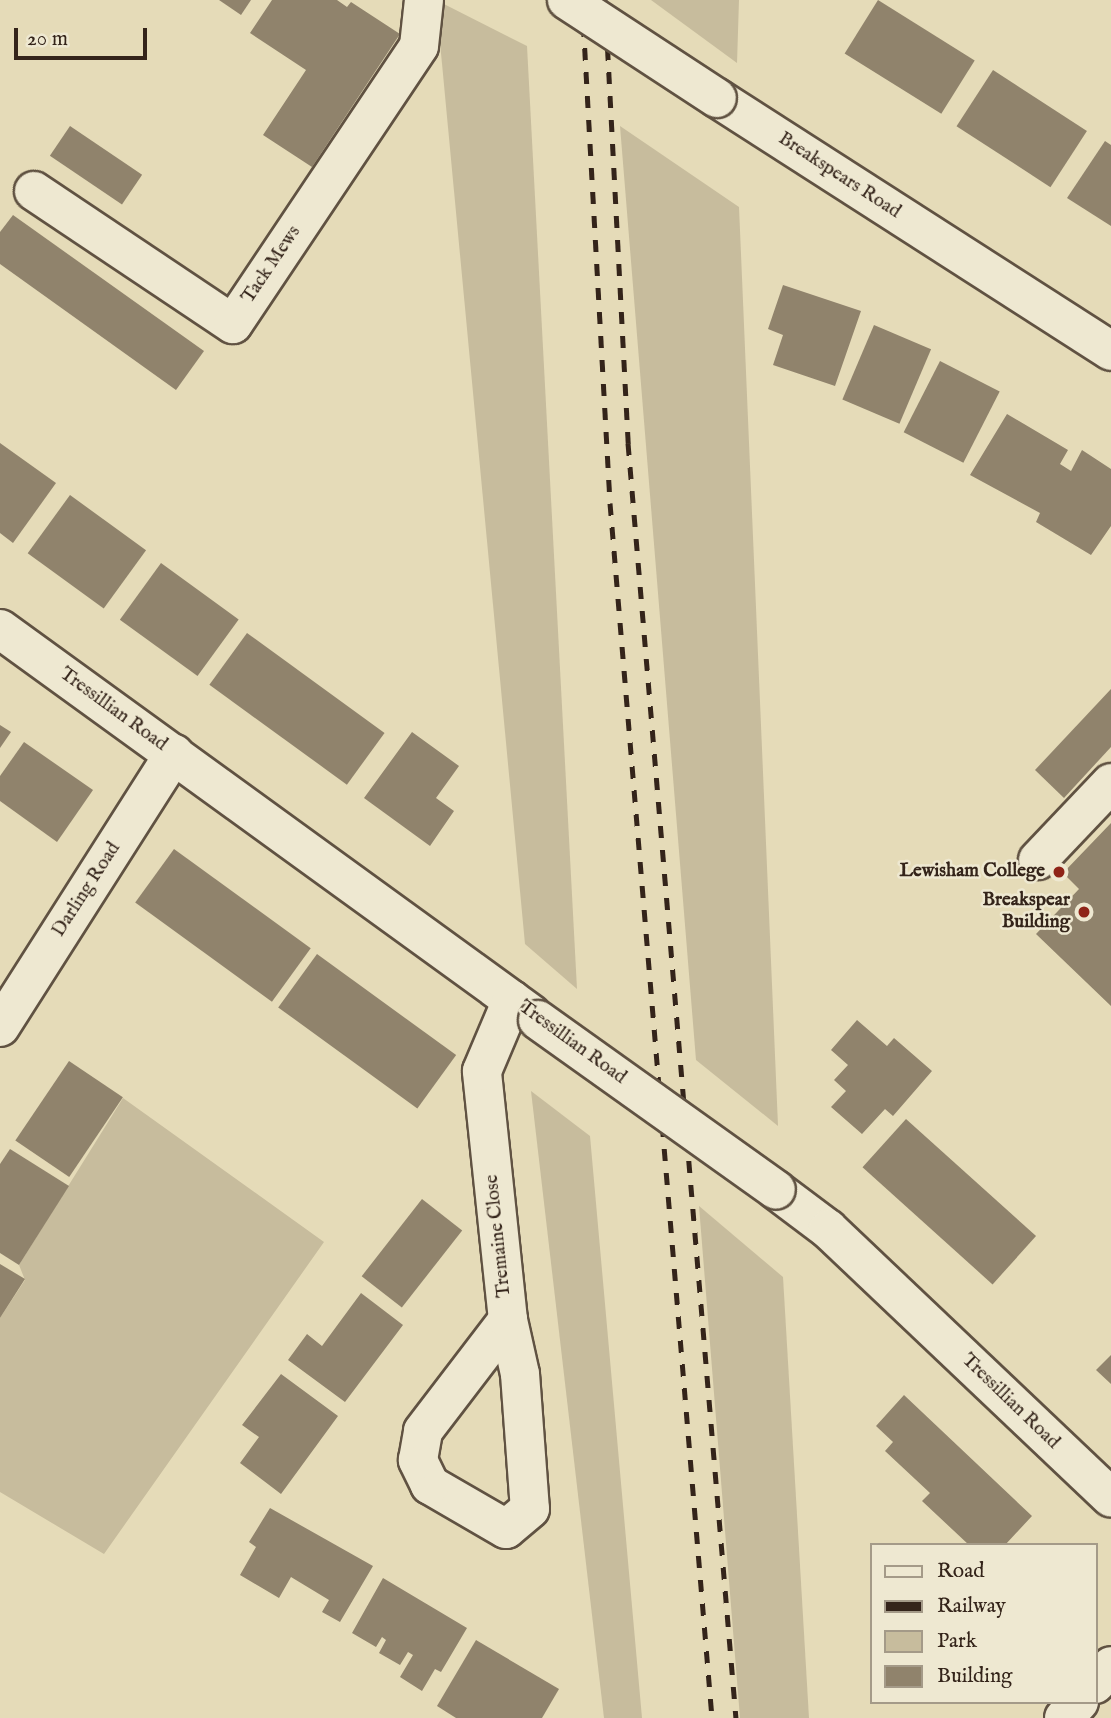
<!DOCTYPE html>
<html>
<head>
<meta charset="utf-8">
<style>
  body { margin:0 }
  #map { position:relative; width:1111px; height:1718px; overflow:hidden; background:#e5dbb8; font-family:"IM FELL English",serif }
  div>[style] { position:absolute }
  .green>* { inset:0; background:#c7bc9d }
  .building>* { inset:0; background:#90836c; transform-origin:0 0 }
  .roads { filter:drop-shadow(2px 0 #605242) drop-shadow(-2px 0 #605242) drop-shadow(0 2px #605242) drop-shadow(0 -2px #605242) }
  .minor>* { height:38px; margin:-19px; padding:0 19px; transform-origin:19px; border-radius:19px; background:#eee8d1 }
  .rail>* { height:5px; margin-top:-2.5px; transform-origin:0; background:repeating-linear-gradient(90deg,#34241a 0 12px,transparent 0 24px) }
  .bridges { filter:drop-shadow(2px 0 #605242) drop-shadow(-2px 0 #605242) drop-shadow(0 2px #605242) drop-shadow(0 -2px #605242) }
  .minor-bridge>* { height:38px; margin:-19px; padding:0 19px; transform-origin:19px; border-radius:19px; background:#eee8d1 }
  .dots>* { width:19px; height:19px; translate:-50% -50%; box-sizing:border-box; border:4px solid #eee8d1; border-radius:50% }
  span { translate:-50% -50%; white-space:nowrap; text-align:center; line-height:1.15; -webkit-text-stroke:5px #eee8d1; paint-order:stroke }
  .street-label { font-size:19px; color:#34241a }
  .poi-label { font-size:19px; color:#34241a; font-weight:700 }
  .right { translate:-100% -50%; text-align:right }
  .legend { position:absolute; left:870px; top:1543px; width:228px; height:161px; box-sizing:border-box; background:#eee8d1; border:2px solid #a49a88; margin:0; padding:9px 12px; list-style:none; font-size:21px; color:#34241a }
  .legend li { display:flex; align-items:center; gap:14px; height:35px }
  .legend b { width:35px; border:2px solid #a49a88 }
  .scale { position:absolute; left:14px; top:28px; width:133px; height:32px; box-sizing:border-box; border:4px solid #34241a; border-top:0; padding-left:9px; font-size:21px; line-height:24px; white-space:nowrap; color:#34241a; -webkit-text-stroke:5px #eee8d1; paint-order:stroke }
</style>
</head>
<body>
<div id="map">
  <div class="green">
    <div style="clip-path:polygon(436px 0,527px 46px,577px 989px,525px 944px)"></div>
    <div style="clip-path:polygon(651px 0,739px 0,737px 63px)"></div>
    <div style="clip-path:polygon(620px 126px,739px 207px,778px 1126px,696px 1060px)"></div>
    <div style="clip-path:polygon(531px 1091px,590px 1136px,642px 1718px,604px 1718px)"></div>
    <div style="clip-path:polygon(123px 1098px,324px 1242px,104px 1554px,0 1492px,0 1318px,25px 1280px,19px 1265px)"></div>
    <div style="clip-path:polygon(699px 1206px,783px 1277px,809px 1718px,740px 1718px)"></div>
  </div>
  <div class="building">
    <div style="clip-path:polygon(219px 0,251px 0,241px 15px)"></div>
    <div style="clip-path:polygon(272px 0,337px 0,347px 7px,351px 2px,400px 34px,312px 167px,263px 135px,306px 70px,250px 33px)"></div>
    <div style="left:878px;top:0;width:114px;height:63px;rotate:32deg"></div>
    <div style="left:993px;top:70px;width:112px;height:67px;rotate:33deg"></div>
    <div style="left:70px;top:126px;width:87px;height:36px;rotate:34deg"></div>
    <div style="clip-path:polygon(1105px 141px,1111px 145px,1111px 226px,1067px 198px)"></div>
    <div style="clip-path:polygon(13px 215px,204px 351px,176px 390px,0 264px,0 232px)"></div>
    <div style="clip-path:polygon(783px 285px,861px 311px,835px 386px,773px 365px,783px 335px,768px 329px)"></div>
    <div style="left:874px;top:325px;width:62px;height:81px;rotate:23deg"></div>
    <div style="left:940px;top:361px;width:67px;height:80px;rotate:27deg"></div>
    <div style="clip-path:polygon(1007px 414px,1068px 450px,1060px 464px,1071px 471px,1082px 450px,1111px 469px,1111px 526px,1091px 555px,1036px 522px,1040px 513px,970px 475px)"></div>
    <div style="clip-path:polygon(0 443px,56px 483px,13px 543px,0 533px)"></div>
    <div style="left:70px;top:495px;width:94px;height:72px;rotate:36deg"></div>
    <div style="left:161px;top:563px;width:96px;height:70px;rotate:36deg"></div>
    <div style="left:247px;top:633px;width:170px;height:64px;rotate:36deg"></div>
    <div style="clip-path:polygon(1111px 689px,1111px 747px,1064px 798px,1035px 770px)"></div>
    <div style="clip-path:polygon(0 725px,11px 732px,0 748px)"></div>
    <div style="clip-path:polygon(412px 732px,459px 766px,436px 798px,454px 811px,430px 846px,364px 798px)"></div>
    <div style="clip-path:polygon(24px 742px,93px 790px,57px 842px,0 801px,0 776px)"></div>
    <div style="clip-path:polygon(1111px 823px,1111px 1006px,1036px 934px,1079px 889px,1063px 873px)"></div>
    <div style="left:174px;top:849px;width:169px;height:66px;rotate:36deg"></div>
    <div style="left:317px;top:954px;width:172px;height:66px;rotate:36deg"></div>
    <div style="clip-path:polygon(857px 1020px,887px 1046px,894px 1038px,932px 1071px,893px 1116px,885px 1109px,862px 1134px,831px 1107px,846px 1091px,834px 1080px,848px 1065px,831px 1050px)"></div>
    <div style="left:69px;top:1061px;width:65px;height:96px;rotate:34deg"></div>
    <div style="left:906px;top:1119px;width:175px;height:65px;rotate:42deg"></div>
    <div style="clip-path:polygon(10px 1149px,69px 1186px,19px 1265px,0 1253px,0 1164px)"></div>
    <div style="left:422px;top:1199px;width:51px;height:98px;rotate:38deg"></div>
    <div style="clip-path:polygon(0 1264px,25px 1279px,0 1318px)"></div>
    <div style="clip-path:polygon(361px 1293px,403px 1325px,345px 1402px,288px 1360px,307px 1334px,322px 1346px)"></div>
    <div style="clip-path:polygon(1111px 1355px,1111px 1384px,1096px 1370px)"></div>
    <div style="clip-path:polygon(281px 1374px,338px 1416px,281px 1494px,240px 1463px,259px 1437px,242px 1425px)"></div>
    <div style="clip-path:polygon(904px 1395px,1032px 1516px,1005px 1545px,969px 1545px,922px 1501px,930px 1493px,885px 1451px,893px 1442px,876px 1426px)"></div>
    <div style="clip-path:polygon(270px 1508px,373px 1566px,340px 1622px,322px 1612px,329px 1600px,291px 1577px,279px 1598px,240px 1575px,256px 1547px,249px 1542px)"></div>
    <div style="clip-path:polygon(383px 1578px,467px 1628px,441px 1672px,435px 1669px,422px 1691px,400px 1677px,413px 1655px,408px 1652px,400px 1665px,379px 1653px,386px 1640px,382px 1637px,376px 1647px,352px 1633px)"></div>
    <div style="clip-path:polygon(476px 1640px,559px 1689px,542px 1718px,456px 1718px,437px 1706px)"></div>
  </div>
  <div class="roads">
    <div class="minor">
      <div style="left:717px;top:98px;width:468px;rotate:32.7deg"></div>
      <div style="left:34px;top:191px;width:239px;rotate:33.8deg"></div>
      <div style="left:233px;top:324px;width:334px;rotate:-56.2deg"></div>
      <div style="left:419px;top:46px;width:46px;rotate:-83.8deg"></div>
      <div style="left:0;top:629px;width:656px;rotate:35.94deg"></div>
      <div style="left:1038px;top:860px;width:106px;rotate:-46.5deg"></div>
      <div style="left:0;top:1027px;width:324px;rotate:-57.5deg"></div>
      <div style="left:776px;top:1190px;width:65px;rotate:36.9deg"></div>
      <div style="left:828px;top:1229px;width:390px;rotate:43.5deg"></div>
      <div style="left:508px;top:1320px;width:55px;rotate:77.5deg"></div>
      <div style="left:520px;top:1374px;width:135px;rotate:85.8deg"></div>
      <div style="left:530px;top:1509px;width:31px;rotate:140deg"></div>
      <div style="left:506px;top:1529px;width:88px;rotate:-149.9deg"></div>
      <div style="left:430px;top:1485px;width:28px;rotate:-116deg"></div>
      <div style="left:418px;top:1460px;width:29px;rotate:-80deg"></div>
      <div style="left:423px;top:1431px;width:140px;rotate:-52.6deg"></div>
      <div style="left:508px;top:1320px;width:250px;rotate:-96deg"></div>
      <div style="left:482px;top:1071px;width:77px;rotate:-67.1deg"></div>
      <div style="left:1095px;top:1684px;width:24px;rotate:-48deg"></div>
      <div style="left:1064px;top:1718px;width:22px;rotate:-47deg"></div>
    </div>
  </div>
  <div class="rail">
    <div style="left:582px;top:0;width:504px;rotate:86.81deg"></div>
    <div style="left:610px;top:503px;width:1219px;rotate:85.2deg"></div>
    <div style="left:605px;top:0;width:444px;rotate:87deg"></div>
    <div style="left:628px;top:443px;width:1280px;rotate:85.16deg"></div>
  </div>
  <div class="bridges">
    <div class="minor-bridge">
      <div style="left:567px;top:0;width:179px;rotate:33.2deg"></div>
      <div style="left:538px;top:1020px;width:292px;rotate:35.5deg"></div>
    </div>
  </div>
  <div class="dots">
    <div style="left:1059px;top:872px;background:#8f2418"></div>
    <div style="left:1084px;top:912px;background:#8f2418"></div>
  </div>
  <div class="street-label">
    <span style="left:839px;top:176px;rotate:33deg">Breakspears Road</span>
    <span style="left:272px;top:265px;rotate:-56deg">Tack Mews</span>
    <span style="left:113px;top:710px;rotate:36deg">Tressillian Road</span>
    <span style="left:87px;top:890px;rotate:-57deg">Darling Road</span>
    <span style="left:572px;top:1043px;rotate:36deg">Tressillian Road</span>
    <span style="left:499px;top:1236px;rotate:-96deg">Tremaine Close</span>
    <span style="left:1010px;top:1402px;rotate:44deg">Tressillian Road</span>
  </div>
  <div class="poi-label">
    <span class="right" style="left:1045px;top:872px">Lewisham College</span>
    <span class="right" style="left:1070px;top:912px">Breakspear<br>Building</span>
  </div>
  <ul class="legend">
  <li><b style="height:9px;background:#eee8d1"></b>Road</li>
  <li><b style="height:9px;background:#34241a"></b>Railway</li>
  <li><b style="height:19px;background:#c7bc9d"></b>Park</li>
  <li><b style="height:19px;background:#90836c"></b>Building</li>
  </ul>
  <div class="scale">20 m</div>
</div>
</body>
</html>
